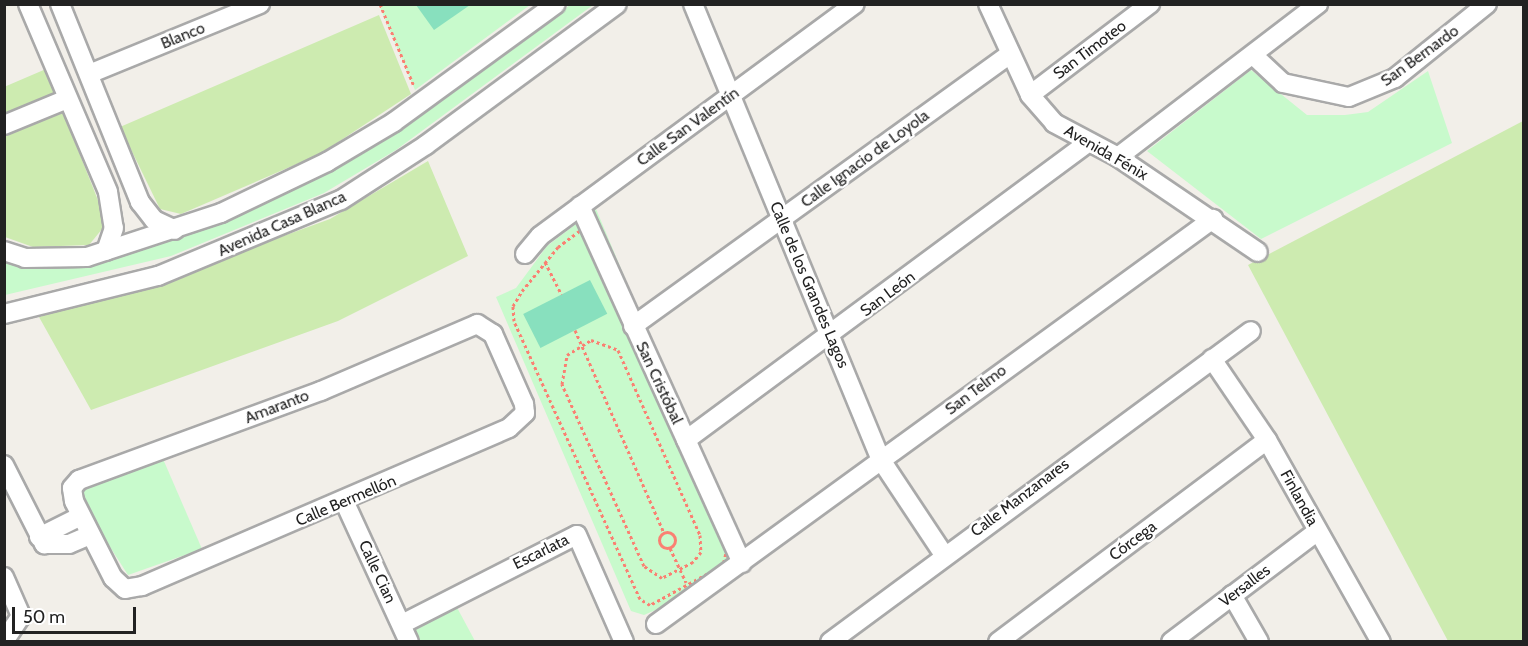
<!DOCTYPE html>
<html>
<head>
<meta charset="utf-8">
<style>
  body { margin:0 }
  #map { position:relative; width:1528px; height:646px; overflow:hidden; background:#f2efe9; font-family:Cabin,sans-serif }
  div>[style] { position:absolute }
  .grass>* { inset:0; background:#cdebb0 }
  .park>* { inset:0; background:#c8facc }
  .pitch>* { inset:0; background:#88e0be; transform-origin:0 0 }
  .path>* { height:3px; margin-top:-1.5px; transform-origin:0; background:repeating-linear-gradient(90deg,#fa8072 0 3px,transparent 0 6px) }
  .path>.ring { margin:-1.5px; padding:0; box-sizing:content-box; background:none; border:3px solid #fa8072; border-radius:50% }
  .roads { filter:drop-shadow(2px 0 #a9a9a9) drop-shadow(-2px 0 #a9a9a9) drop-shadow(0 2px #a9a9a9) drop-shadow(0 -2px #a9a9a9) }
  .minor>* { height:18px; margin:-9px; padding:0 9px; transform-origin:9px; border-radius:9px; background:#fff }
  span { translate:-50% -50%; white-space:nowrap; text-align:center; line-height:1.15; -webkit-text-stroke:5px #fff; paint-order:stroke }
  .street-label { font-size:16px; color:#222 }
  .frame { position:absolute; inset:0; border:6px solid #222; pointer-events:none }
  .scale { position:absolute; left:12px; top:607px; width:124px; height:27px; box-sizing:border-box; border:3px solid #222; border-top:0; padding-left:8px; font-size:18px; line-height:21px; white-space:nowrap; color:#222; -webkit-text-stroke:4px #fff; paint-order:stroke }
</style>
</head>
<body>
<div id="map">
  <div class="grass">
    <div style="clip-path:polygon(379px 15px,411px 94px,320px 154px,181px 214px,160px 209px,120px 127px)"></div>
    <div style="clip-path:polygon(46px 69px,107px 223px,89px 245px,33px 247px,5px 237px,4px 87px)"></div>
    <div style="clip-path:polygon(1523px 121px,1523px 641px,1448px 641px,1248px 265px)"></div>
    <div style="clip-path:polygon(428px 161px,468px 256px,338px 321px,91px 410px,39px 317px,139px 289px,330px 219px)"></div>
  </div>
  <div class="park">
    <div style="clip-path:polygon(379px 5px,530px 5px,415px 90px)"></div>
    <div style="clip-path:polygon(570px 5px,593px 5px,396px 150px,324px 193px,171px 256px,5px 295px,4px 260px,28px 268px,92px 266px,196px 231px,331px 169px)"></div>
    <div style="clip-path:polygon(1251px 70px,1307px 115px,1345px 115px,1368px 112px,1428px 71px,1452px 143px,1261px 239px,1147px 151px)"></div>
    <div style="clip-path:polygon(596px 209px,635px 302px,628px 329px,672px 432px,694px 442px,739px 540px,729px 565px,690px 595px,644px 615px,631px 611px,496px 297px,516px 288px,547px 246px)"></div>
    <div style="clip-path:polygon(160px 452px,202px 549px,128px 575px,78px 497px,83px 481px)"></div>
    <div style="clip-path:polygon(454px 602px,475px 641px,415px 641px,408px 625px)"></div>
  </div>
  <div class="pitch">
    <div style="clip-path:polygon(416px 5px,470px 5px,434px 30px)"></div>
    <div style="left:590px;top:280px;width:38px;height:75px;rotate:63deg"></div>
  </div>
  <div class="path">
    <div style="left:380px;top:4px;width:89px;rotate:67.5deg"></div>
    <div style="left:582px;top:229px;width:350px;rotate:65.6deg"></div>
    <div style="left:727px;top:548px;width:17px;rotate:103deg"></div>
    <div style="left:723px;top:565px;width:83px;rotate:151.3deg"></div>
    <div style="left:650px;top:605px;width:12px;rotate:-149deg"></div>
    <div style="left:640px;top:599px;width:305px;rotate:-114.4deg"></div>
    <div style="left:514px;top:321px;width:15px;rotate:-94deg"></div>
    <div style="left:513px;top:306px;width:17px;rotate:-59deg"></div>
    <div style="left:522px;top:291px;width:57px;rotate:-50.7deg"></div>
    <div style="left:558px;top:247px;width:30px;rotate:-37deg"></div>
    <div style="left:545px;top:262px;width:36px;rotate:63deg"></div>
    <div style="left:575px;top:330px;width:222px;rotate:66.3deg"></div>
    <div style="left:591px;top:340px;width:29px;rotate:20deg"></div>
    <div style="left:618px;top:350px;width:202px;rotate:66.1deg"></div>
    <div style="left:700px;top:535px;width:17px;rotate:87deg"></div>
    <div style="left:701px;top:552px;width:13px;rotate:129deg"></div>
    <div style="left:693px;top:562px;width:35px;rotate:153deg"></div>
    <div style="left:662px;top:578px;width:22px;rotate:-146deg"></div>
    <div style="left:644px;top:566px;width:200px;rotate:-114.3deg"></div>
    <div style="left:562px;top:384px;width:29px;rotate:-80deg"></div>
    <div style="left:567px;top:355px;width:28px;rotate:-32deg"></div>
    <div class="ring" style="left:659px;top:532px;width:13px;height:13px"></div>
    <div style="left:670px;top:548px;width:38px;rotate:65deg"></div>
  </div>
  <div class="roads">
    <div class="minor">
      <div style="left:28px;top:4px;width:204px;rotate:66.9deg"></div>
      <div style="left:108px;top:192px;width:36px;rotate:81deg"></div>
      <div style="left:114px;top:228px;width:24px;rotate:109deg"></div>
      <div style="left:60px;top:4px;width:214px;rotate:68deg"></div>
      <div style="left:140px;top:202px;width:23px;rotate:52deg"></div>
      <div style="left:154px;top:220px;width:23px;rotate:25deg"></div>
      <div style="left:693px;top:4px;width:493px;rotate:67.6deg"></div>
      <div style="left:881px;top:460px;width:114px;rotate:56.4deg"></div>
      <div style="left:988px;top:4px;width:100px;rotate:65.2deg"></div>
      <div style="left:1030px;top:95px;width:37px;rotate:49deg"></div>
      <div style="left:1054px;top:123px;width:72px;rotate:28deg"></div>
      <div style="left:1118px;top:157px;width:169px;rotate:34.2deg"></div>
      <div style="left:1253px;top:55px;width:41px;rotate:43deg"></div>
      <div style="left:1283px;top:83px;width:67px;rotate:12deg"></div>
      <div style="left:1349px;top:97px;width:50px;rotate:-22.4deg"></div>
      <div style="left:1395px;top:78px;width:118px;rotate:-38.8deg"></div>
      <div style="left:89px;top:74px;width:185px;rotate:-22.3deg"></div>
      <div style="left:1030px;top:95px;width:151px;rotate:-37.2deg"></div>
      <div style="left:4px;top:125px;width:68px;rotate:-22.4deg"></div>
      <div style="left:1118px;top:157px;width:252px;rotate:-37.4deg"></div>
      <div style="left:580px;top:206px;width:392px;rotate:65.6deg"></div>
      <div style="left:4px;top:251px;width:22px;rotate:18deg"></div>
      <div style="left:25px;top:258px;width:62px;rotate:-0.9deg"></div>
      <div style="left:87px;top:257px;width:141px;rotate:-18.2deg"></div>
      <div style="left:221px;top:213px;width:118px;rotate:-25.7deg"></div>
      <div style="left:327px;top:162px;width:78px;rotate:-30.8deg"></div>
      <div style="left:394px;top:122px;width:200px;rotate:-36.1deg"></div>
      <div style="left:525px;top:254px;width:23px;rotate:-50deg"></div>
      <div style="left:540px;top:236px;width:391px;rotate:-36.4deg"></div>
      <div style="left:4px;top:314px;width:159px;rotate:-13.9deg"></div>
      <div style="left:158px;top:276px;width:198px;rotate:-22.6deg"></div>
      <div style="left:341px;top:200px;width:101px;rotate:-32.9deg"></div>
      <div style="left:426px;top:145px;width:237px;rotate:-36.4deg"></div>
      <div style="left:477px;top:324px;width:19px;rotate:32deg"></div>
      <div style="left:493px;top:334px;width:77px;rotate:66.1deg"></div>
      <div style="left:524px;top:404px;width:9px;rotate:84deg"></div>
      <div style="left:525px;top:413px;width:22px;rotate:137deg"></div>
      <div style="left:509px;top:428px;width:400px;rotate:156.7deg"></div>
      <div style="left:142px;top:586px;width:17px;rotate:170deg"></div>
      <div style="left:125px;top:589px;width:16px;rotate:-137deg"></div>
      <div style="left:113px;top:578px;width:86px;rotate:-116.9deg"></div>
      <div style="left:74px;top:501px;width:13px;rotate:-99deg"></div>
      <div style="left:72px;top:488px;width:11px;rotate:-49deg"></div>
      <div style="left:79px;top:480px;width:258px;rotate:-20.2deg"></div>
      <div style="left:321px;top:391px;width:170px;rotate:-23.2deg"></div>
      <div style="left:633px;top:326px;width:463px;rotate:-35.8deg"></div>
      <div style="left:1212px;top:359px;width:98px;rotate:55.8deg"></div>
      <div style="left:1267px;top:440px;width:232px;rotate:60.6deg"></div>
      <div style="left:686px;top:440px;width:499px;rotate:-36.5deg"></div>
      <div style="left:4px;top:465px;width:89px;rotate:63.1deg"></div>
      <div style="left:44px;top:544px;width:25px"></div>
      <div style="left:69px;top:544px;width:23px;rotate:-23deg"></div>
      <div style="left:345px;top:503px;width:153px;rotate:65.3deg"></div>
      <div style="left:39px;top:537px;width:47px;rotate:-26.6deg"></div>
      <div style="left:4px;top:577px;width:43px;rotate:66.4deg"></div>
      <div style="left:21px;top:616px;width:30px;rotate:124deg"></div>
      <div style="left:1232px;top:595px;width:54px;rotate:60.1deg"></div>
      <div style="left:402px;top:624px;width:196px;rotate:-27deg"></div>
      <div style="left:577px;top:535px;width:117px;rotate:66.3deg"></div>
      <div style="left:656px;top:624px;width:689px;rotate:-36.02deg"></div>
      <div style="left:830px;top:642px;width:523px;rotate:-36.45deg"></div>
      <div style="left:998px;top:642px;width:336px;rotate:-36.9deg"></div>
      <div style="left:1171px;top:642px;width:184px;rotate:-37.1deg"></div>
    </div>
  </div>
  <div class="street-label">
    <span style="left:183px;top:36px;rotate:-22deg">Blanco</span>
    <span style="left:1090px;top:50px;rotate:-37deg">San Timoteo</span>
    <span style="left:1420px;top:56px;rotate:-36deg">San Bernardo</span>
    <span style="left:688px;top:127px;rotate:-36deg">Calle San Valentín</span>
    <span style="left:1106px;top:153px;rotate:30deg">Avenida Fénix</span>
    <span style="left:865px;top:159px;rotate:-36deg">Calle Ignacio de Loyola</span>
    <span style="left:282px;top:224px;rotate:-24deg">Avenida Casa Blanca</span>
    <span style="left:809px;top:285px;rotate:67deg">Calle de los Grandes Lagos</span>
    <span style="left:888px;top:294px;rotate:-37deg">San León</span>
    <span style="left:659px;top:383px;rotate:65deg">San Cristóbal</span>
    <span style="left:976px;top:390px;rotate:-37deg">San Telmo</span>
    <span style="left:277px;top:407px;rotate:-21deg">Amaranto</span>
    <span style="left:1020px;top:498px;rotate:-37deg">Calle Manzanares</span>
    <span style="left:1299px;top:498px;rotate:61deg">Finlandia</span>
    <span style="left:346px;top:501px;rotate:-23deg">Calle Bermellón</span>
    <span style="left:1133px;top:541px;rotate:-37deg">Córcega</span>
    <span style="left:541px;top:552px;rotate:-26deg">Escarlata</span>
    <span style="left:377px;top:572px;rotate:65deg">Calle Cian</span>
    <span style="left:1245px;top:586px;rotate:-37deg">Versalles</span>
  </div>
  <div class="frame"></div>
  <div class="scale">50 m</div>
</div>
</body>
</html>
